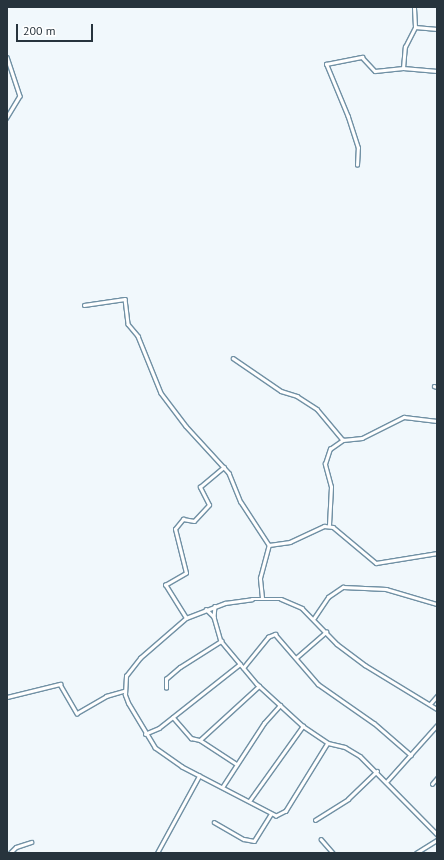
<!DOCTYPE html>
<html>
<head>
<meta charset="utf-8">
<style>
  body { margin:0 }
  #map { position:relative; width:444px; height:860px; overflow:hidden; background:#f1f8fc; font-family:"PT Sans",sans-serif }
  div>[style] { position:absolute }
  .roads { filter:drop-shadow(1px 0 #7090a4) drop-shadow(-1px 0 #7090a4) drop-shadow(0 1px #7090a4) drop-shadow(0 -1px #7090a4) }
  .minor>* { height:2.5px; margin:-1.25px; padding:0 1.25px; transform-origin:1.25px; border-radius:1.25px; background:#fff }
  span { translate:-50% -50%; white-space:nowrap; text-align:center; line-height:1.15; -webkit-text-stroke:3.5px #fff; paint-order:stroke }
  .frame { position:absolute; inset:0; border:8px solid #27343d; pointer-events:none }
  .scale { position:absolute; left:16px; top:24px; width:77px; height:18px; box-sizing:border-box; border:2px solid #27343d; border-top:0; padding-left:5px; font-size:12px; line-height:14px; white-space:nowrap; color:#27343d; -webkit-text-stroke:3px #fff; paint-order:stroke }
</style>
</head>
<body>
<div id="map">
  <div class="roads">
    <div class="minor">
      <div style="left:415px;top:27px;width:22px;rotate:5deg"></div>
      <div style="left:7px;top:57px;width:41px;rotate:71.6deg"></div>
      <div style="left:20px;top:96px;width:26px;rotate:121deg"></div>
      <div style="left:403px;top:68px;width:21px;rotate:-85deg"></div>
      <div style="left:405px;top:47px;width:22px;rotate:-63deg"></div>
      <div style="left:415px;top:27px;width:20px;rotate:-93deg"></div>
      <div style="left:357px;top:165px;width:17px;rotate:-87deg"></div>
      <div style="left:358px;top:148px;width:33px;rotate:-108deg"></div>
      <div style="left:348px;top:117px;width:57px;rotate:-112.5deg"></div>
      <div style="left:326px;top:64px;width:37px;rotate:-11deg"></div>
      <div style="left:362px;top:57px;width:19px;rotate:47deg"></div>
      <div style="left:375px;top:71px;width:28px;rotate:-6deg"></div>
      <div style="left:403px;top:68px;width:34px;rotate:5deg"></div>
      <div style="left:84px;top:305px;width:41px;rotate:-8.3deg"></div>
      <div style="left:125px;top:299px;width:25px;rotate:83deg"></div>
      <div style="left:128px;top:324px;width:16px;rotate:50deg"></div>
      <div style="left:138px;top:336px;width:61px;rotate:68deg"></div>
      <div style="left:161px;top:393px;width:41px;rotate:52.9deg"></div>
      <div style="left:186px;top:426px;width:64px;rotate:47.5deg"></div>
      <div style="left:229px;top:473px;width:31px;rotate:68deg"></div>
      <div style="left:241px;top:502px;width:51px;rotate:56.9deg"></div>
      <div style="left:233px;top:358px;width:58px;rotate:34.5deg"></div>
      <div style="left:281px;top:391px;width:17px;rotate:17deg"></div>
      <div style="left:297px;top:396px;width:24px;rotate:33deg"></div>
      <div style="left:317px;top:409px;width:40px;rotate:50deg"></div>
      <div style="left:343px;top:440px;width:19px;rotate:-6deg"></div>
      <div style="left:362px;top:438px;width:47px;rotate:-26.6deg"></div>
      <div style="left:404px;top:417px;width:33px;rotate:7deg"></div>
      <div style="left:434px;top:386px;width:3px;rotate:18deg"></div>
      <div style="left:329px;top:525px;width:38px;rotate:-87deg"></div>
      <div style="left:331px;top:487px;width:24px;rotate:-105deg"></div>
      <div style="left:325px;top:464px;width:16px;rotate:-72deg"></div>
      <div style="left:330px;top:449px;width:16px;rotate:-35deg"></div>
      <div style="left:262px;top:598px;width:20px;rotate:-96deg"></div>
      <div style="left:260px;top:578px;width:34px;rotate:-75deg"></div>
      <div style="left:269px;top:545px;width:21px;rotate:-8deg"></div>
      <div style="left:290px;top:542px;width:38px;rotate:-25deg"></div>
      <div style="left:324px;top:526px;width:9px;rotate:6deg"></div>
      <div style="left:333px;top:527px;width:56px;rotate:39.9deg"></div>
      <div style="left:376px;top:563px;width:62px;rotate:-9.3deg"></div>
      <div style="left:215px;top:606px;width:11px;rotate:95deg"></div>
      <div style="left:214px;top:617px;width:25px;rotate:74deg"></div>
      <div style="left:221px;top:641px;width:56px;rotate:50.1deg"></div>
      <div style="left:257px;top:684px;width:62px;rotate:42.4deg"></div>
      <div style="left:303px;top:726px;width:30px;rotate:34deg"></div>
      <div style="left:328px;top:743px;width:17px;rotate:13deg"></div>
      <div style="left:345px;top:747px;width:17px;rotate:31deg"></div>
      <div style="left:360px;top:756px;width:110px;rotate:45.4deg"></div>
      <div style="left:206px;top:609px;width:11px;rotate:45deg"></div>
      <div style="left:186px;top:618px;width:39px;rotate:-122deg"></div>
      <div style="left:165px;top:585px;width:24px;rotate:-30deg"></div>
      <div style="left:186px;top:573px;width:45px;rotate:-104deg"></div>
      <div style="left:175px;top:529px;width:13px;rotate:-51deg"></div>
      <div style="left:183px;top:519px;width:11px;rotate:10deg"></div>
      <div style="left:194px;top:521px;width:22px;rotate:-47deg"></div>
      <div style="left:209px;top:505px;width:20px;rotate:-117deg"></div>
      <div style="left:200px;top:487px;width:31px;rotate:-40deg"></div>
      <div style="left:314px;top:618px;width:25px;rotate:-56deg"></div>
      <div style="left:328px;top:597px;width:18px;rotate:-34deg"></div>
      <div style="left:343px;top:587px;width:43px;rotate:2.7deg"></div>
      <div style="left:386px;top:589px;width:53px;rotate:16.4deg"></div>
      <div style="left:296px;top:658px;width:40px;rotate:-41deg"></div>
      <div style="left:243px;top:668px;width:40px;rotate:-51deg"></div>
      <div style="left:268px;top:637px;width:8px;rotate:-23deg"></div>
      <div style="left:275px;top:634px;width:66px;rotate:49.3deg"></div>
      <div style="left:318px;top:684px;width:68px;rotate:34.9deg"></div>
      <div style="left:374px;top:723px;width:49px;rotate:40.9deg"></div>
      <div style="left:166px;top:688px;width:9px;rotate:-90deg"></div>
      <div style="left:166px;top:679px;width:18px;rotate:-41deg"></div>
      <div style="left:180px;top:667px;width:49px;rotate:-32.4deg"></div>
      <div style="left:7px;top:697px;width:55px;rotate:-13.8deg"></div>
      <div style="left:60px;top:684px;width:34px;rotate:60deg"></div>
      <div style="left:77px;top:713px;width:34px;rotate:-30deg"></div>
      <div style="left:106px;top:696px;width:19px;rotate:-16deg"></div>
      <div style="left:430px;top:704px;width:11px;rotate:-49deg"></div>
      <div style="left:173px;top:717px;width:28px;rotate:49deg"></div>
      <div style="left:191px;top:738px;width:9px;rotate:13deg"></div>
      <div style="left:200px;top:740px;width:80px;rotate:-42.5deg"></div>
      <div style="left:145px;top:734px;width:15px;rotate:-23deg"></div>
      <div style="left:159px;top:728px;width:103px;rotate:-38.3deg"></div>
      <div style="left:200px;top:740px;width:42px;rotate:33.3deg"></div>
      <div style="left:328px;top:743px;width:80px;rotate:121.7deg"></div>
      <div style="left:286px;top:811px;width:11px;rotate:153deg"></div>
      <div style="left:276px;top:816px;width:106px;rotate:-152.5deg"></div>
      <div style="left:182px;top:767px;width:33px;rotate:-145deg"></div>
      <div style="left:155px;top:748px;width:52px;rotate:-121deg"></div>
      <div style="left:128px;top:703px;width:9px;rotate:-111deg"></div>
      <div style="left:125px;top:695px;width:19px;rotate:-87deg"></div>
      <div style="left:126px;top:676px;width:23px;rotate:-52deg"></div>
      <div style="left:140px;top:658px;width:61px;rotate:-41deg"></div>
      <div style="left:186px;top:618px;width:42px;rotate:-21deg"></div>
      <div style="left:225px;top:603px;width:27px;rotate:-8deg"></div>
      <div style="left:252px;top:599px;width:29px"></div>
      <div style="left:281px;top:599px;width:23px;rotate:23deg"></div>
      <div style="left:302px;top:608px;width:50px;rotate:45.8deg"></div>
      <div style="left:337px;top:644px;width:35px;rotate:37deg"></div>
      <div style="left:365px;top:665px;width:84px;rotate:31.4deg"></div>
      <div style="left:387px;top:781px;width:75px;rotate:-48.2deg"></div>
      <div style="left:432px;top:784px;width:8px;rotate:-50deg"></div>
      <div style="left:223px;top:786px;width:75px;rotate:-56.9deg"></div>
      <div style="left:264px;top:723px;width:24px;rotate:-48deg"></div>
      <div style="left:250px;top:800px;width:91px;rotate:-54.4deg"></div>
      <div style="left:315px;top:820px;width:39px;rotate:-32deg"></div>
      <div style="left:348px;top:799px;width:40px;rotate:-44deg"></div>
      <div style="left:214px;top:822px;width:34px;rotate:30deg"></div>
      <div style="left:244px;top:839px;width:10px;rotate:11deg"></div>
      <div style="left:254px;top:841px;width:32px;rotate:-58deg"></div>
      <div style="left:321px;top:839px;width:18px;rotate:49deg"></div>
      <div style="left:10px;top:853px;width:8px;rotate:-45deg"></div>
      <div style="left:16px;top:847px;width:16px;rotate:-18deg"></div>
      <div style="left:157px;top:853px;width:88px;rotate:-61.4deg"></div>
      <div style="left:416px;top:853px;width:25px;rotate:-32deg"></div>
    </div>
  </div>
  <div class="frame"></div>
  <div class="scale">200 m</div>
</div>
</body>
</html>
